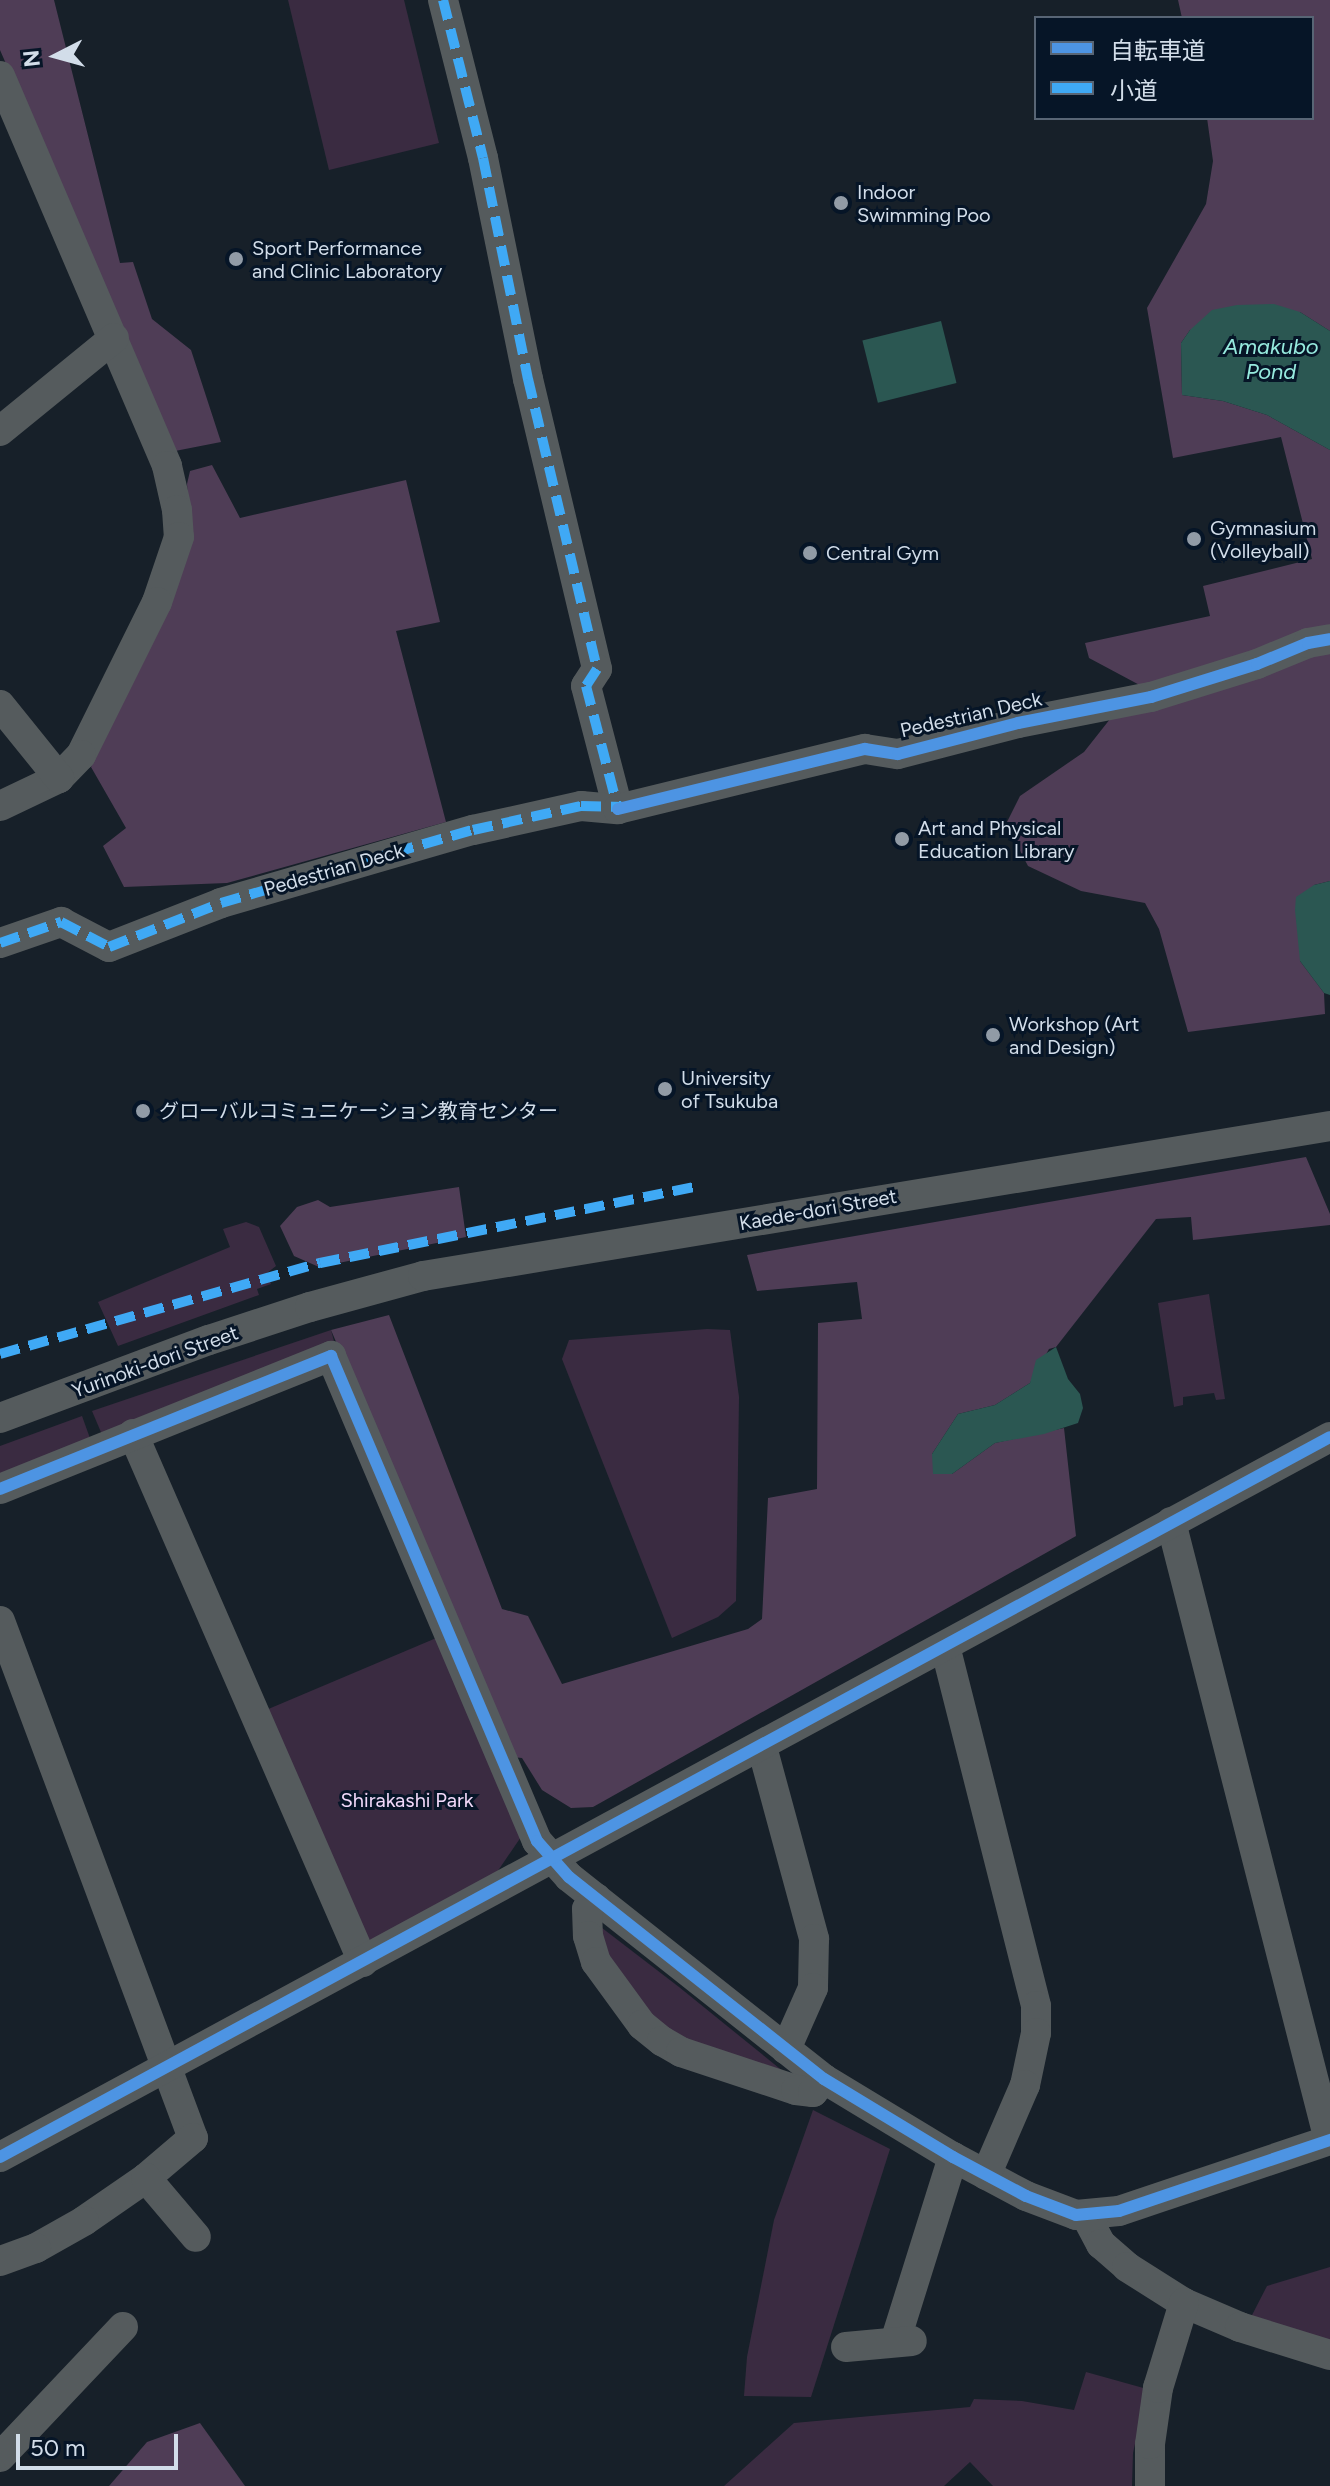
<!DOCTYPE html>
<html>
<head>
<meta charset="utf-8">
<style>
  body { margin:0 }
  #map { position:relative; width:1330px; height:2486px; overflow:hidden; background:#172029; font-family:Figtree,"Noto Sans JP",sans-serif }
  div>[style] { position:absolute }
  .green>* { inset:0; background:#3a2b41 }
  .forest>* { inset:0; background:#4f3d56 }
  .water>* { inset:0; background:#2b5752; transform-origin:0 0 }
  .minor>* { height:30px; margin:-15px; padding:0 15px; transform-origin:15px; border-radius:15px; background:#555b5d }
  .quiet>* { height:10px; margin-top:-5px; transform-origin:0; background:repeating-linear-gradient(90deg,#3fa9f5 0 20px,transparent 0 30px) }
  .cycleway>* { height:12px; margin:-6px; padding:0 6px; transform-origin:6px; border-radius:6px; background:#4d94e3 }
  .dots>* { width:22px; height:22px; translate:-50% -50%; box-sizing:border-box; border:4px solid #061527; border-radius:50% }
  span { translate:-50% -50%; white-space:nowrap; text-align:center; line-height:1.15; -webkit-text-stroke:6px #061527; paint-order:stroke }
  .poi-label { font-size:20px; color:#d2dde9 }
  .left { translate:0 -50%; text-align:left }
  .street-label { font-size:20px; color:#d2dde9 }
  .park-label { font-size:20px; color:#f2d9f9 }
  .water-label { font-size:22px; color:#96eade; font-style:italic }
  .legend { position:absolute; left:1034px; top:16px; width:280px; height:104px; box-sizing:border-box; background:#061527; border:2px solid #586575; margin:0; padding:10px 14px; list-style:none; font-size:24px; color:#d2dde9 }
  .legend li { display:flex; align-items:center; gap:16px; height:40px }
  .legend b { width:40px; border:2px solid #586575 }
  .north { position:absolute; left:16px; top:16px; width:80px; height:80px; -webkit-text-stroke:6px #061527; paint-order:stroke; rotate:264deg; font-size:22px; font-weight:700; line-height:32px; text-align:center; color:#d2dde9 }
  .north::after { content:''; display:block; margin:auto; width:28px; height:36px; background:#d2dde9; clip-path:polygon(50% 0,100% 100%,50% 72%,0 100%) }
  .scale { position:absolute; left:16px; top:2434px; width:162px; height:36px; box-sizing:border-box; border:4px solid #d2dde9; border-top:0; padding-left:10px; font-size:24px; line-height:28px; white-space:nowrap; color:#d2dde9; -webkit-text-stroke:6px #061527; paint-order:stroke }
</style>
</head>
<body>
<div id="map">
  <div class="green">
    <div style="clip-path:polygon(288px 0,404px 0,439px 143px,329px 170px)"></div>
    <div style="clip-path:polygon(246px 1222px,259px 1227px,276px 1266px,267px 1273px,271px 1284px,257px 1289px,259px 1295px,118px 1346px,98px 1302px,230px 1247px,223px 1229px)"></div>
    <div style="clip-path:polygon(1209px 1294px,1225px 1399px,1216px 1400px,1214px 1393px,1183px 1397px,1183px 1405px,1174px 1407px,1158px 1303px)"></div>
    <div style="clip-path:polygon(707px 1329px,730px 1330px,739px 1397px,736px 1601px,718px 1617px,672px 1638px,562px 1359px,569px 1340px)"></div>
    <div style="clip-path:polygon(331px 1330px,335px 1345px,103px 1437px,92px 1411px)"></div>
    <div style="clip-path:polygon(82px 1416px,91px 1441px,0 1479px,0 1446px)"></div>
    <div style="clip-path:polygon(441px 1636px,521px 1837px,493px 1878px,373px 1942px,362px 1935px,266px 1710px)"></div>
    <div style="clip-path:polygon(593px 1921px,679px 1987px,800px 2085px,685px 2049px,624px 1993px)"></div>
    <div style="clip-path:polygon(813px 2110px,890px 2149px,811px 2397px,744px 2396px,747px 2357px,774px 2220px)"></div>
    <div style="clip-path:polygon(1330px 2267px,1330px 2343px,1250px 2319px,1267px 2286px)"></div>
    <div style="clip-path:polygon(1086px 2372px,1147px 2389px,1133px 2453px,1132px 2486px,993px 2486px,970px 2462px,944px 2486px,724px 2486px,794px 2423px,970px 2407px,974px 2399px,1022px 2401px,1074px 2410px)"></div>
  </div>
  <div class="forest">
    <div style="clip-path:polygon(0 0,54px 0,120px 263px,133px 262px,152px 319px,191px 350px,221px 442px,175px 451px,0 50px)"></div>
    <div style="clip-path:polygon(1178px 0,1330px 0,1330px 331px,1300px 312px,1190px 330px,1181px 343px,1182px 395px,1223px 401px,1267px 415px,1330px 450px,1330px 630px,1147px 689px,1089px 658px,1085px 643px,1210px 616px,1203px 586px,1312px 559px,1281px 437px,1173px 458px,1147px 308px,1206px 204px,1213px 161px,1207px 118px,1312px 118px,1312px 18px,1182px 18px)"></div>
    <div style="clip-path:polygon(212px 465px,240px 518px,406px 480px,440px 622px,396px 631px,446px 822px,227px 883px,124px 887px,103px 846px,126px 828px,91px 767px,167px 612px,190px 525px,187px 484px,190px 471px)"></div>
    <div style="clip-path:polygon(1330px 647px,1330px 881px,1314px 885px,1300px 961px,1324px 993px,1325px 1014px,1188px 1032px,1159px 929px,1145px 903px,1081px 891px,1028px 866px,1006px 824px,1020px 796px,1084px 752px,1114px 714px)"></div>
    <div style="clip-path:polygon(1306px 1157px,1330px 1214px,1330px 1225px,1193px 1240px,1191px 1217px,1156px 1219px,1056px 1347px,1049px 1349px,1030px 1383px,995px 1405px,958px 1414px,932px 1454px,952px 1474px,995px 1443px,1064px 1428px,1076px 1536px,593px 1807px,571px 1808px,542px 1790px,522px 1758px,512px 1757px,331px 1330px,389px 1315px,502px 1609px,528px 1616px,562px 1684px,748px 1629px,762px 1619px,768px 1498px,817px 1489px,818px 1323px,862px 1319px,857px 1282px,757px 1291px,747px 1255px)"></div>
    <div style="clip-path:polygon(459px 1187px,466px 1237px,319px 1267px,294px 1256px,280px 1226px,297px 1207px,318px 1200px,330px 1207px)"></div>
    <div style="clip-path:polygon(200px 2423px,245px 2486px,109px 2486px,147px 2442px)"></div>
  </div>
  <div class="water">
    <div style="clip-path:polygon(1274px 304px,1300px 312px,1330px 331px,1330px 450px,1267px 415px,1223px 401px,1182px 395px,1181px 343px,1190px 330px,1212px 310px,1237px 305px)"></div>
    <div style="left:941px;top:321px;width:64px;height:81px;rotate:76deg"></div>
    <div style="clip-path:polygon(1330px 881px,1330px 995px,1324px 993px,1300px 961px,1295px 910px,1296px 897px,1314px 885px)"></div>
    <div style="clip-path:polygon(1056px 1347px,1068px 1379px,1080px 1394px,1083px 1408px,1078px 1423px,1044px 1434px,995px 1443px,952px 1474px,933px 1474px,932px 1454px,958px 1414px,995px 1405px,1030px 1383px,1036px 1360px)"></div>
  </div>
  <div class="minor">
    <div style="left:443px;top:0;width:163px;rotate:75.8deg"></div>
    <div style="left:483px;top:158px;width:226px;rotate:78.5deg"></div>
    <div style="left:528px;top:379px;width:298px;rotate:76.6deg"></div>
    <div style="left:597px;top:669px;width:20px;rotate:123deg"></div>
    <div style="left:586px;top:686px;width:127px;rotate:75.4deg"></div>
    <div style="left:0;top:76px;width:424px;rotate:66.8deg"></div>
    <div style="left:167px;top:466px;width:45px;rotate:77.2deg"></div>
    <div style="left:177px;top:510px;width:27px;rotate:86deg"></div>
    <div style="left:179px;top:537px;width:69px;rotate:108.7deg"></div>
    <div style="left:157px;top:602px;width:171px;rotate:116.4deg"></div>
    <div style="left:81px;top:755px;width:32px;rotate:134deg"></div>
    <div style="left:59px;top:778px;width:65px;rotate:154.6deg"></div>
    <div style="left:0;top:431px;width:147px;rotate:-39.2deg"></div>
    <div style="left:0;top:705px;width:94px;rotate:51.1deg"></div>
    <div style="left:0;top:943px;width:65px;rotate:-19deg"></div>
    <div style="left:61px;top:922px;width:54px;rotate:27.5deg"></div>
    <div style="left:109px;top:947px;width:120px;rotate:-21.4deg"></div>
    <div style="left:221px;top:903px;width:262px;rotate:-16.2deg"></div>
    <div style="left:473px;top:830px;width:111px;rotate:-12.5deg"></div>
    <div style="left:581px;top:806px;width:37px;rotate:5deg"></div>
    <div style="left:618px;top:809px;width:254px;rotate:-13.7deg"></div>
    <div style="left:865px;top:749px;width:33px;rotate:9deg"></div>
    <div style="left:898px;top:754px;width:124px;rotate:-14.5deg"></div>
    <div style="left:1018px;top:723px;width:136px;rotate:-11.1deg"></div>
    <div style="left:1151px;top:697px;width:111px;rotate:-17.3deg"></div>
    <div style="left:1257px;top:664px;width:55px;rotate:-22.4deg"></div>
    <div style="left:1308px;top:643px;width:22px;rotate:-10deg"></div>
    <div style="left:0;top:1418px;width:223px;rotate:-20.5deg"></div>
    <div style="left:209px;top:1340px;width:106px;rotate:-18.1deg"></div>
    <div style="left:310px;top:1307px;width:117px;rotate:-15.3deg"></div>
    <div style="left:423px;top:1276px;width:919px;rotate:-9.39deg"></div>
    <div style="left:133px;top:1434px;width:576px;rotate:66.46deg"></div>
    <div style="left:0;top:1489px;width:357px;rotate:-21.9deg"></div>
    <div style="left:331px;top:1356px;width:527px;rotate:66.99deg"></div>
    <div style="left:537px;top:1841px;width:48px;rotate:48.4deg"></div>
    <div style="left:569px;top:1877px;width:325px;rotate:38.4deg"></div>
    <div style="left:824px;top:2079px;width:151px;rotate:31.2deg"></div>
    <div style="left:953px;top:2157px;width:83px;rotate:28.1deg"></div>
    <div style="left:1026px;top:2196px;width:53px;rotate:20.8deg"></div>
    <div style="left:1076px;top:2215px;width:43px;rotate:-5.3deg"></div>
    <div style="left:1119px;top:2211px;width:223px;rotate:-18.6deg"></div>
    <div style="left:1171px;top:1522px;width:638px;rotate:75.66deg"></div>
    <div style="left:0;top:1621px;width:552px;rotate:69.53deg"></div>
    <div style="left:193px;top:2138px;width:62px;rotate:139.6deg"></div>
    <div style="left:146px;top:2178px;width:75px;rotate:145.3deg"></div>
    <div style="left:84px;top:2221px;width:55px;rotate:150.6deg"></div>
    <div style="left:36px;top:2248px;width:38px;rotate:160deg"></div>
    <div style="left:945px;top:1646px;width:371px;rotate:75.8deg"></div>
    <div style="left:1036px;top:2006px;width:27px;rotate:90deg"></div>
    <div style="left:1036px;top:2033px;width:53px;rotate:101.9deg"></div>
    <div style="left:1025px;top:2085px;width:98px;rotate:113.4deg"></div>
    <div style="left:762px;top:1747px;width:199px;rotate:74.8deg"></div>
    <div style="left:814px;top:1939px;width:49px;rotate:91.2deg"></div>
    <div style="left:813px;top:1988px;width:67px;rotate:113.9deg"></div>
    <div style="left:596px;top:1898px;width:14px;rotate:129deg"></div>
    <div style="left:587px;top:1909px;width:27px;rotate:88deg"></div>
    <div style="left:588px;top:1936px;width:27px;rotate:73deg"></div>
    <div style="left:596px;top:1962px;width:78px;rotate:53.9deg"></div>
    <div style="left:642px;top:2025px;width:26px;rotate:39deg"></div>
    <div style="left:662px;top:2041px;width:22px;rotate:30deg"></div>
    <div style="left:681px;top:2052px;width:121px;rotate:18.3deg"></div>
    <div style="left:796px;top:2090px;width:17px;rotate:7deg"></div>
    <div style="left:813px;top:2092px;width:17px;rotate:-50deg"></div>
    <div style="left:0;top:2157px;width:1512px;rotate:-28.43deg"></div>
    <div style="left:146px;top:2178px;width:77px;rotate:49.7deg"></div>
    <div style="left:1086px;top:2216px;width:32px;rotate:62deg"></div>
    <div style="left:1101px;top:2244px;width:35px;rotate:41deg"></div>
    <div style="left:1127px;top:2267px;width:67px;rotate:32.3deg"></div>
    <div style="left:1184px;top:2303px;width:61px;rotate:23.2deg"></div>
    <div style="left:1240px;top:2327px;width:94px;rotate:17.3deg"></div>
    <div style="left:895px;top:2342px;width:194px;rotate:-72.6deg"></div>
    <div style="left:846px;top:2347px;width:66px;rotate:-5.2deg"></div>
    <div style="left:0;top:2457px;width:179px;rotate:-46.6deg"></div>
    <div style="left:1150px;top:2486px;width:42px;rotate:-90deg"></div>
    <div style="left:1150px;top:2444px;width:57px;rotate:-81.9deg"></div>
    <div style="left:1158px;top:2388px;width:89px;rotate:-73deg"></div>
  </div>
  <div class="quiet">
    <div style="left:443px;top:0;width:163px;rotate:75.8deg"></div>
    <div style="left:483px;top:158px;width:226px;rotate:78.5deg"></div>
    <div style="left:528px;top:379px;width:298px;rotate:76.6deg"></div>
    <div style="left:597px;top:669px;width:20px;rotate:123deg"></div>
    <div style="left:586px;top:686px;width:127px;rotate:75.4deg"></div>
    <div style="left:0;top:943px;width:65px;rotate:-19deg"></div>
    <div style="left:61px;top:922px;width:54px;rotate:27.5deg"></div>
    <div style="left:109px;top:947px;width:120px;rotate:-21.4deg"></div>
    <div style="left:221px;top:903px;width:262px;rotate:-16.2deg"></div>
    <div style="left:473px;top:830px;width:111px;rotate:-12.5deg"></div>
    <div style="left:581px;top:806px;width:44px;rotate:1.3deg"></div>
    <div style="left:0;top:1354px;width:333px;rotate:-15.9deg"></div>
    <div style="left:320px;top:1263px;width:381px;rotate:-11.5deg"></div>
  </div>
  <div class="cycleway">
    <div style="left:618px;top:809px;width:254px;rotate:-13.7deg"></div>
    <div style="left:865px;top:749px;width:33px;rotate:9deg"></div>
    <div style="left:898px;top:754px;width:124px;rotate:-14.5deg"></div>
    <div style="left:1018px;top:723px;width:136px;rotate:-11.1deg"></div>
    <div style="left:1151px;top:697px;width:111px;rotate:-17.3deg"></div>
    <div style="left:1257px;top:664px;width:55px;rotate:-22.4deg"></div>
    <div style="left:1308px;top:643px;width:22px;rotate:-10deg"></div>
    <div style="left:0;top:1489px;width:357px;rotate:-21.9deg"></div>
    <div style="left:331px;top:1356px;width:527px;rotate:66.99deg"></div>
    <div style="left:537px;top:1841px;width:48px;rotate:48.4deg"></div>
    <div style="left:569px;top:1877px;width:325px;rotate:38.4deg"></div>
    <div style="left:824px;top:2079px;width:151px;rotate:31.2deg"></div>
    <div style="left:953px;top:2157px;width:83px;rotate:28.1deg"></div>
    <div style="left:1026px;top:2196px;width:53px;rotate:20.8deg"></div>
    <div style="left:1076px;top:2215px;width:43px;rotate:-5.3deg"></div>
    <div style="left:1119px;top:2211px;width:223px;rotate:-18.6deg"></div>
    <div style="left:0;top:2157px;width:1512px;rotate:-28.43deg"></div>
  </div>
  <div class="dots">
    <div style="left:841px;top:203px;background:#919ba6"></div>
    <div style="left:236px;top:259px;background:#919ba6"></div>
    <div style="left:1194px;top:539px;background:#919ba6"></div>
    <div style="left:810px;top:553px;background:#919ba6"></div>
    <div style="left:902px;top:839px;background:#919ba6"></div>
    <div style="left:993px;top:1035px;background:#919ba6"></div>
    <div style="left:665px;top:1089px;background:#919ba6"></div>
    <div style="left:143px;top:1111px;background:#919ba6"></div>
  </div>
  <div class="poi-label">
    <span class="left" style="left:857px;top:204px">Indoor<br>Swimming Poo</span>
    <span class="left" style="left:252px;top:260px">Sport Performance<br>and Clinic Laboratory</span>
    <span class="left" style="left:1210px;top:540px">Gymnasium<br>(Volleyball)</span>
    <span class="left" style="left:826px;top:553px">Central Gym</span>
    <span class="left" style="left:918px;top:840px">Art and Physical<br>Education Library</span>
    <span class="left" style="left:1009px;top:1036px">Workshop (Art<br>and Design)</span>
    <span class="left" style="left:681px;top:1090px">University<br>of Tsukuba</span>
    <span class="left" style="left:159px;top:1111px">グローバルコミュニケーション教育センター</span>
  </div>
  <div class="street-label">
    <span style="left:971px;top:715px;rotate:-13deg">Pedestrian Deck</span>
    <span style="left:334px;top:870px;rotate:-16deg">Pedestrian Deck</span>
    <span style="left:818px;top:1210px;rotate:-10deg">Kaede-dori Street</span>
    <span style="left:155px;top:1362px;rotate:-20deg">Yurinoki-dori Street</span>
  </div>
  <div class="park-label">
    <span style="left:407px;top:1800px">Shirakashi Park</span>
  </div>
  <div class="water-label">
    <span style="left:1271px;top:359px">Amakubo<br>Pond</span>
  </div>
  <ul class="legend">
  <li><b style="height:10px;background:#4d94e3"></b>自転車道</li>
  <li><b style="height:10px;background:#3fa9f5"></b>小道</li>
  </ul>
  <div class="north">N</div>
  <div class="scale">50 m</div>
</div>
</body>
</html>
